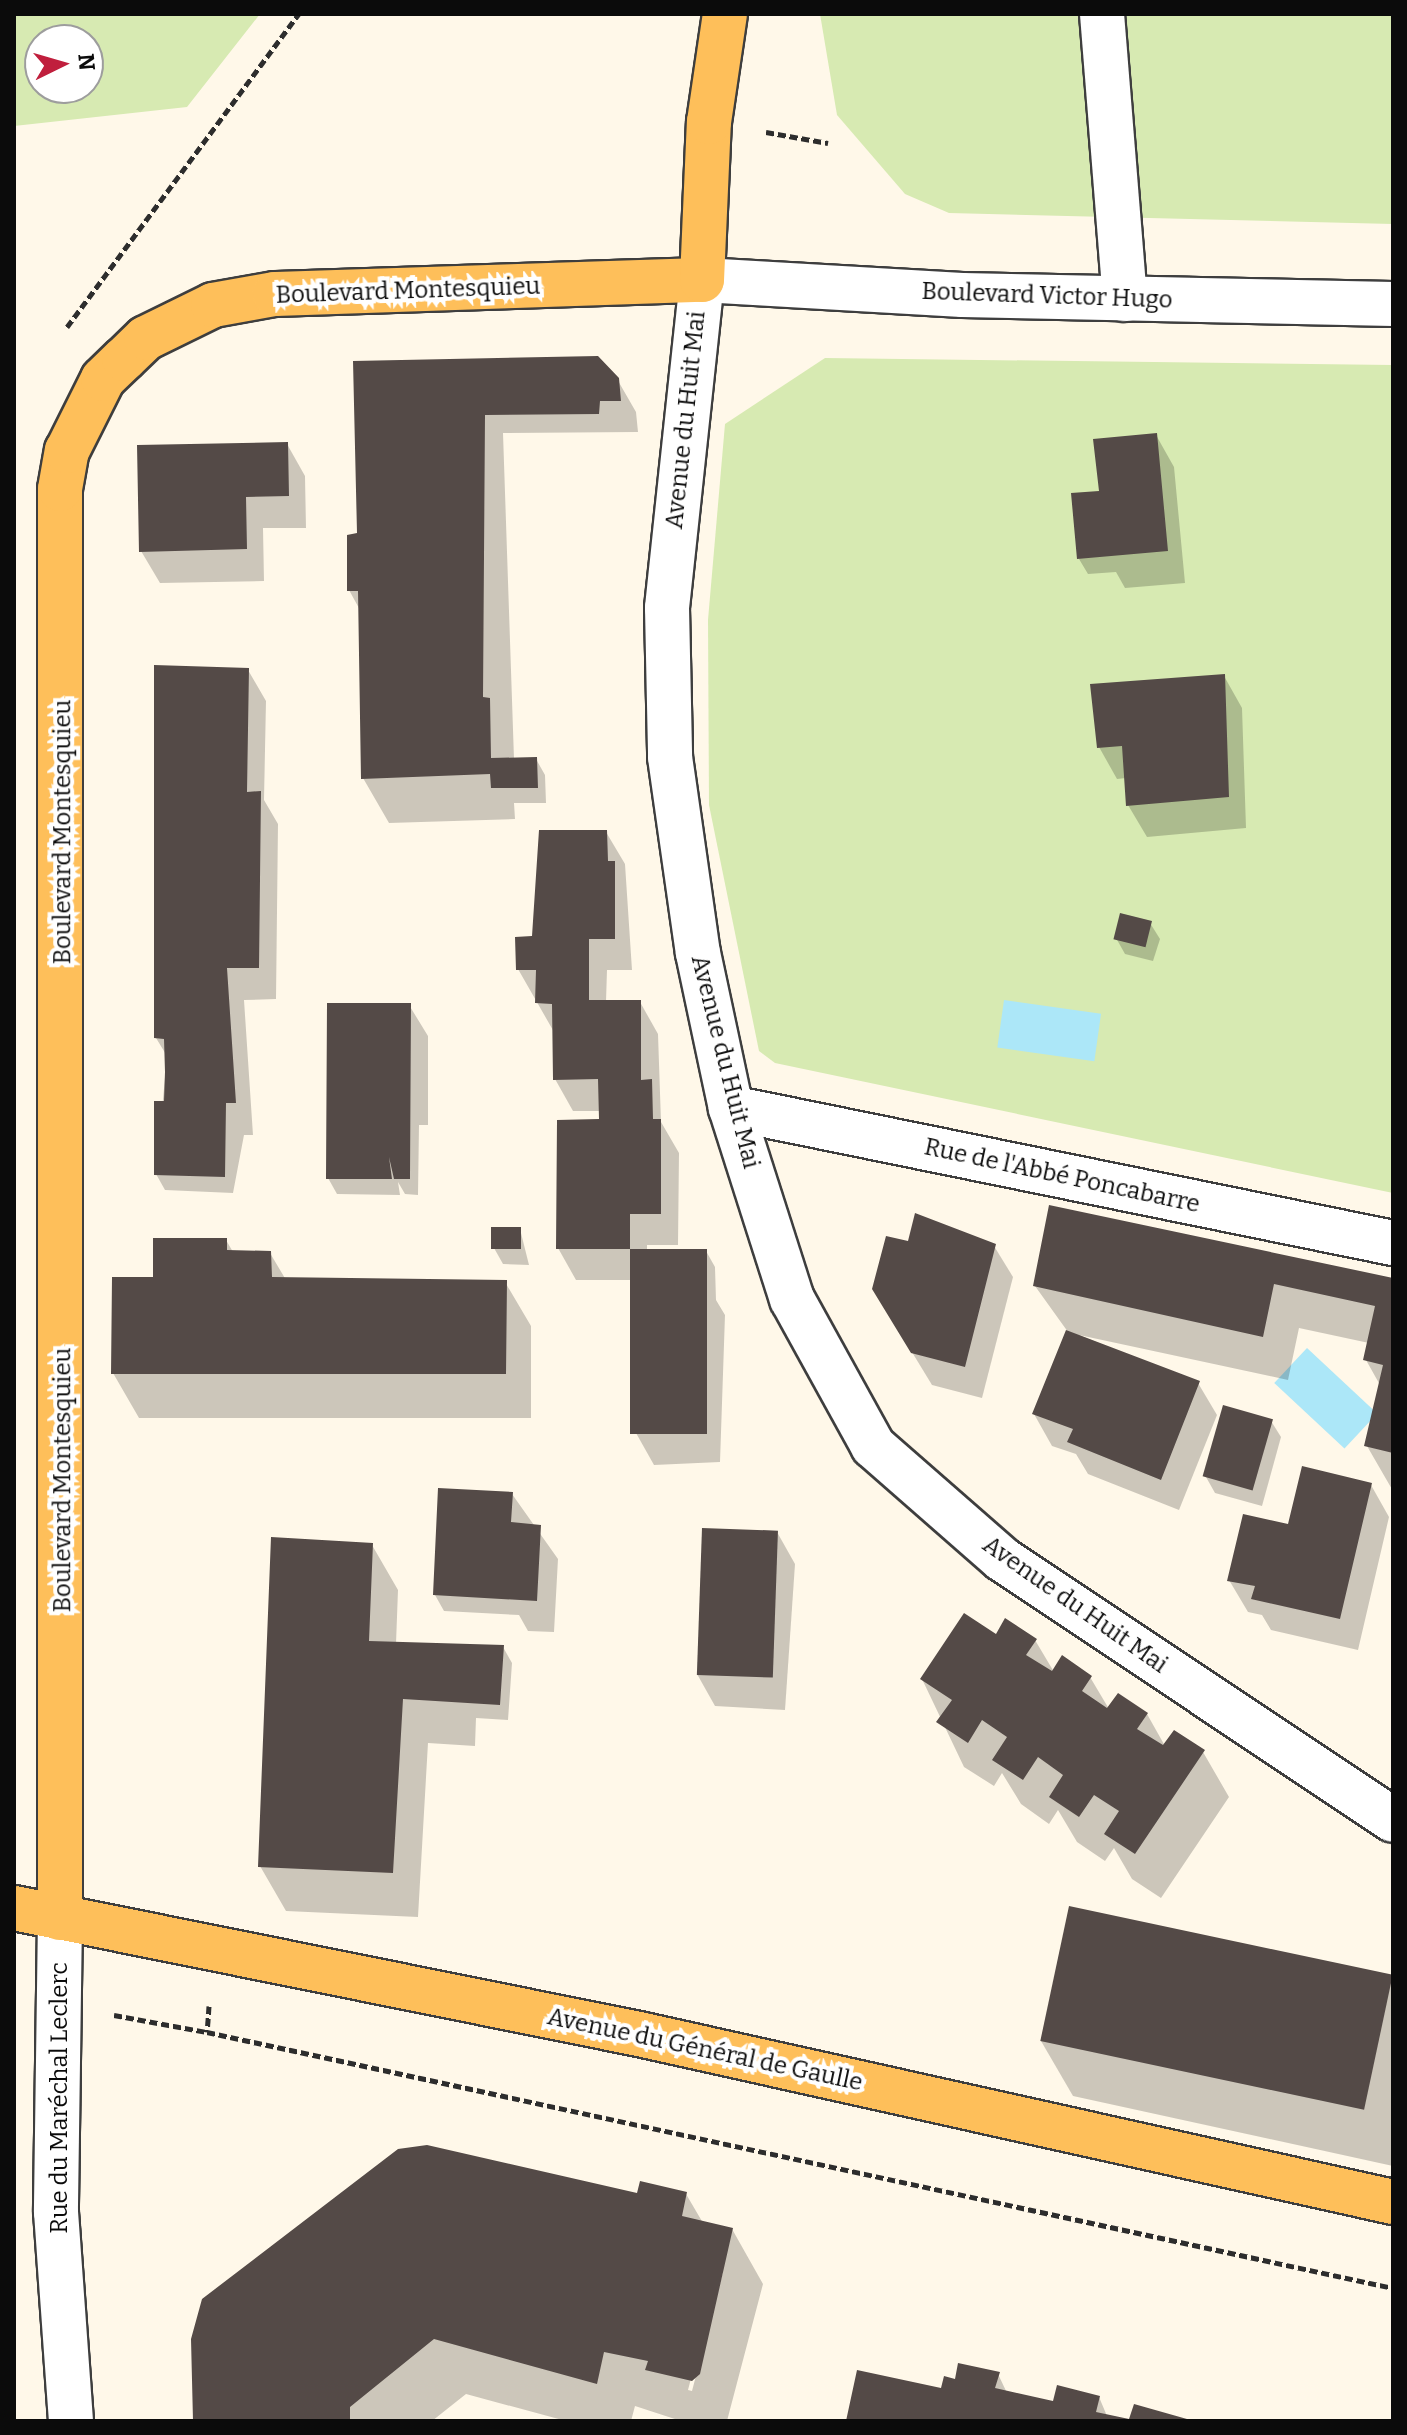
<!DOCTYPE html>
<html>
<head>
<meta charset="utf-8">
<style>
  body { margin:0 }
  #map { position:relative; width:1407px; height:2435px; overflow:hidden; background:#fff8e9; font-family:Bitter,serif }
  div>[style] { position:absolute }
  .green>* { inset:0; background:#d7eab2 }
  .water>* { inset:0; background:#ace7f8; transform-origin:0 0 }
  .shadow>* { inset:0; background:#0003 }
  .building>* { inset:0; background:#544a47; transform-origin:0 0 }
  .path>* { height:5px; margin-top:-2.5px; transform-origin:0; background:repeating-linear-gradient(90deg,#2d2d2d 0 8px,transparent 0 12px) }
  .roads { filter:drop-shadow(2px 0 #3e3e3e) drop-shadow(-2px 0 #3e3e3e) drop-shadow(0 2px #3e3e3e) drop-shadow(0 -2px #3e3e3e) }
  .minor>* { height:44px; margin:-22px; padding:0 22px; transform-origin:22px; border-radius:22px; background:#fff }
  .major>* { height:44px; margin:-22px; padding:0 22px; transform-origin:22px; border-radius:22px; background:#febf5a }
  span { translate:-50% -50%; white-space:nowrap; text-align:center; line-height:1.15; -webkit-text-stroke:8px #fff; paint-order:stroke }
  .street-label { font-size:24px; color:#0b0b0b }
  .frame { position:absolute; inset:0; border:16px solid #0b0b0b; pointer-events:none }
  .north { position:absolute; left:24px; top:24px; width:80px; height:80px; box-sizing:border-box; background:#fff; border:2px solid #9d9d9d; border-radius:50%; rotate:85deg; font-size:22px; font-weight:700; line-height:32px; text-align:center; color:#0b0b0b }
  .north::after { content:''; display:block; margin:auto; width:28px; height:36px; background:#c01f3d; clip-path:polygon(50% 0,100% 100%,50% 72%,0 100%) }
</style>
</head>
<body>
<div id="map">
  <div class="green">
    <div style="clip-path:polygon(evenodd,14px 14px,260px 14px,187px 107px,14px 126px,14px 14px,40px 40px,88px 40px,88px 88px,40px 88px,40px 40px)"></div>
    <div style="clip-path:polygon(820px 14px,1393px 14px,1393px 224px,949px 213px,905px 194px,837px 115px)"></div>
    <div style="clip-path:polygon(825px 358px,1393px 365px,1393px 1193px,775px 1063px,759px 1051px,709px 805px,708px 620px,725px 424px)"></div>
  </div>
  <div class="water">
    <div style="left:1004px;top:1000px;width:98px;height:48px;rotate:8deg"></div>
    <div style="left:1307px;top:1348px;width:96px;height:48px;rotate:43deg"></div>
  </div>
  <div class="shadow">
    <div style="clip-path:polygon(355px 363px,617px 379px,636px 412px,638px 432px,503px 433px,514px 759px,536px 759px,545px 775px,546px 803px,514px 803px,515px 819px,389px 823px,363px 778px,360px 610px,349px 590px,359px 534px)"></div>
    <div style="clip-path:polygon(1156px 435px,1174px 467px,1185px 583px,1125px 588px,1116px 572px,1088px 574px,1079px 559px,1100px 492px)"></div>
    <div style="clip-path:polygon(287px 444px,305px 476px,306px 528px,263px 528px,264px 581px,160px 583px,141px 551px)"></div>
    <div style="clip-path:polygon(248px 670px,266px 701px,264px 800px,278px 824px,276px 999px,244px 1000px,253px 1135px,244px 1135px,233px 1193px,165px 1190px,156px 1174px,167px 1056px,156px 1038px)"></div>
    <div style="clip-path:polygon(1224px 676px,1242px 708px,1246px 828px,1147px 837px,1128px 805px,1126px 778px,1117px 779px,1099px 747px)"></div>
    <div style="clip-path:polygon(606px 832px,625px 864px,632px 970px,607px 970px,606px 1002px,640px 1002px,658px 1034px,661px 1122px,679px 1153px,678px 1245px,647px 1245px,647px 1251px,706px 1251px,715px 1267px,716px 1300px,725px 1315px,720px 1462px,654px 1465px,636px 1433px,631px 1280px,576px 1280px,558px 1248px,602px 1122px,601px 1111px,573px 1111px,555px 1079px,554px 1032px,518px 969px)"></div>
    <div style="clip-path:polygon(1150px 923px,1160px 939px,1153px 961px,1125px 954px,1116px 938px)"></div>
    <div style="clip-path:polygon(409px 1005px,428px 1036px,428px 1125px,419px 1125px,418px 1195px,405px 1194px,398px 1182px,400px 1195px,337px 1194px,328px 1178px)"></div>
    <div style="clip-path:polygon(916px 1216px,994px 1246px,1013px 1277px,982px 1398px,932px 1385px,893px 1321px)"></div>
    <div style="clip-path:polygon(520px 1229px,529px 1265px,503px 1264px,494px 1248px)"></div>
    <div style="clip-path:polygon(226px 1240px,233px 1252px,270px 1253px,286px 1280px,505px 1282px,531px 1326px,531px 1418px,139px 1418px,113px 1373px,155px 1279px)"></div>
    <div style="clip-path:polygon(1393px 1280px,1393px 1491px,1367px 1446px,1380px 1385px,1366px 1360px,1369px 1343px,1299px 1328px,1288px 1380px,1079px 1335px,1198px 1383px,1217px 1415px,1179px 1510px,1088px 1474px,1076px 1454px,1052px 1446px,1034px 1414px,1068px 1332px,1035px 1286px)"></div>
    <div style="clip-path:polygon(1271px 1421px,1281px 1437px,1262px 1506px,1215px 1493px,1206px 1477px)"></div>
    <div style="clip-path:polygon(1371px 1485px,1389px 1517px,1358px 1650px,1271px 1630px,1262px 1615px,1248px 1612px,1229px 1580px,1290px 1527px)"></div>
    <div style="clip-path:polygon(512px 1494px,558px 1559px,554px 1632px,528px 1631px,519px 1615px,444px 1611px,435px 1595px)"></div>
    <div style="clip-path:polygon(777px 1532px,795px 1564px,785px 1710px,715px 1706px,697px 1674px)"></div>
    <div style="clip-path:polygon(372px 1545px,398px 1590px,396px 1644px,503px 1647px,512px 1663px,508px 1720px,476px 1718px,475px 1746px,428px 1743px,418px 1917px,286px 1911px,260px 1866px)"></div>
    <div style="clip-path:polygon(996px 1637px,1035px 1640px,1054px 1672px,1090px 1677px,1109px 1709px,1147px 1714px,1165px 1746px,1203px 1752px,1229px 1797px,1161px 1898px,1132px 1879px,1114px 1848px,1105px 1861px,1077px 1842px,1058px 1810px,1049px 1824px,1021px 1804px,1002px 1773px,994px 1786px,964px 1767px,922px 1679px)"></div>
    <div style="clip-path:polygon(1393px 1978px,1393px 2166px,1073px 2096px,1041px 2041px)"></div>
    <div style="clip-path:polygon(evenodd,686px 2194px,703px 2223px,732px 2229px,763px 2284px,727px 2421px,681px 2421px,635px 2406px,631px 2421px,566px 2421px,466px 2394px,432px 2421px,195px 2421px,639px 2195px,686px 2194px,719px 2272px,723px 2272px,692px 2391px,688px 2390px,719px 2272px)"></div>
    <div style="clip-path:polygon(998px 2374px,1007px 2393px,1054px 2404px,1099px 2397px,1107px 2416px,1130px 2421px,848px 2421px)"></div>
  </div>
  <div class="building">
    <div style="clip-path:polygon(598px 356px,619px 378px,621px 401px,600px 401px,599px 414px,485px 415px,483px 697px,490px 698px,491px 758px,537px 757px,538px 788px,491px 788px,490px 774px,361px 779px,358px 591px,347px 591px,347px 535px,357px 533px,353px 361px)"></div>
    <div style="clip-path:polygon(1157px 433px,1168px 551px,1077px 559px,1071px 493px,1099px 491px,1093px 439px)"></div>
    <div style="clip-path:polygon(288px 442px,289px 496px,246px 497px,247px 549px,139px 552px,137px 445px)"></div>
    <div style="clip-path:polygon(154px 665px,249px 668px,247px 792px,261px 791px,259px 968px,227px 968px,236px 1103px,226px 1103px,225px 1177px,154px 1175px,154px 1101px,164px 1101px,165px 1072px,164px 1039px,154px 1038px)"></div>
    <div style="clip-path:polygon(1225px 674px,1229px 797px,1126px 806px,1122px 746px,1097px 748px,1090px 684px)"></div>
    <div style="clip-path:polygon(539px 830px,607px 830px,608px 861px,615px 861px,615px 939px,589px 939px,589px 1000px,641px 1000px,641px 1080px,652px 1079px,653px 1119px,661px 1119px,661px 1214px,630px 1214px,630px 1249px,556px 1249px,557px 1120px,599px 1119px,598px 1079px,553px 1080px,552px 1004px,535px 1003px,536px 970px,516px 970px,515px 937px,532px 936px)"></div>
    <div style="left:1120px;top:913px;width:33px;height:27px;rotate:14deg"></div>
    <div style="clip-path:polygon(327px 1003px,411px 1003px,410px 1179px,394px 1179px,389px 1157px,392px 1179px,326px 1179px)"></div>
    <div style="clip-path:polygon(1049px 1205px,1393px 1278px,1393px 1453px,1364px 1446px,1383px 1365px,1363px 1360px,1375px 1306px,1274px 1284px,1263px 1337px,1033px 1286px)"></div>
    <div style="clip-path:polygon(915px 1213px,996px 1244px,965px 1367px,911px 1353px,872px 1289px,886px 1236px,908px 1241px)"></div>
    <div style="left:521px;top:1227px;width:22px;height:30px;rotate:90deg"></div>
    <div style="clip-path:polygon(153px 1238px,227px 1238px,227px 1250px,271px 1251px,272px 1277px,507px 1280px,506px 1374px,111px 1374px,112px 1277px,153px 1277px)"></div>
    <div style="left:630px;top:1249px;width:77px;height:185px"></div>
    <div style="clip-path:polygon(1066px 1330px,1200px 1381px,1161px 1480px,1067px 1442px,1073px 1429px,1032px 1414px)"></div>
    <div style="left:1223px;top:1405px;width:52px;height:74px;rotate:16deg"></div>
    <div style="clip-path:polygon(1302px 1466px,1372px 1483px,1340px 1619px,1251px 1599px,1255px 1586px,1227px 1581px,1243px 1514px,1288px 1524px)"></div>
    <div style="clip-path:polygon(438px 1488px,513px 1492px,511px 1522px,541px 1525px,537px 1601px,433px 1595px)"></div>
    <div style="left:702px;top:1528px;width:76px;height:147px;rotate:2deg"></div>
    <div style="clip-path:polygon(271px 1537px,373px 1543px,369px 1641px,504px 1645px,500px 1705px,403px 1699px,393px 1873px,258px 1867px)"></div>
    <div style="clip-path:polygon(964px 1613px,996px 1634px,1005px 1618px,1037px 1639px,1026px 1655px,1052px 1671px,1062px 1655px,1092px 1676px,1082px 1691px,1107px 1708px,1118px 1693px,1148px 1713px,1137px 1729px,1163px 1745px,1174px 1730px,1205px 1750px,1135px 1854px,1104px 1834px,1119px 1811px,1094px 1795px,1079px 1817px,1049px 1797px,1063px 1775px,1038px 1757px,1023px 1780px,992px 1760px,1007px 1737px,982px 1720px,968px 1743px,936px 1722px,952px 1700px,920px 1679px)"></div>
    <div style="left:1069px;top:1906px;width:331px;height:138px;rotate:12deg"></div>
    <div style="clip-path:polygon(427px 2145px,637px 2193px,640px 2181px,687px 2192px,682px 2216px,733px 2228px,700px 2374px,692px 2381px,645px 2370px,648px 2361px,604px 2352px,597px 2384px,434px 2339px,350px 2407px,350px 2421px,193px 2421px,191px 2339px,202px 2299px,398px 2149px)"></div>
    <div style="clip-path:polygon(958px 2363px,1000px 2372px,995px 2388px,1053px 2401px,1057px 2385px,1100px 2396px,1096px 2412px,1129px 2419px,1134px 2404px,1194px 2421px,846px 2421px,857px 2370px,941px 2388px,944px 2376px,955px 2379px)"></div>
  </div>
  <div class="path">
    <div style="left:766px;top:132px;width:63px;rotate:10.1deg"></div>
    <div style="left:67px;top:327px;width:390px;rotate:-53.5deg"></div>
    <div style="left:209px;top:2006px;width:26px;rotate:94deg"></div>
    <div style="left:207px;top:2032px;width:1213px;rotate:12.18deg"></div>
    <div style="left:114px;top:2015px;width:95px;rotate:10.4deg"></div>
  </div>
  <div class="roads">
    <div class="minor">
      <div style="left:1102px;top:14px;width:286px;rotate:85.4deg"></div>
      <div style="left:1393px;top:304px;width:431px;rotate:-178.8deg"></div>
      <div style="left:962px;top:295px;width:260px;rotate:-176.7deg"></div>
      <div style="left:702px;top:280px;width:330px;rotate:96.1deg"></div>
      <div style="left:667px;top:608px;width:149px;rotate:88.8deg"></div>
      <div style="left:670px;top:757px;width:198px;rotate:81.9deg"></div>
      <div style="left:698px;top:953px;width:158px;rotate:78deg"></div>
      <div style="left:731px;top:1108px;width:201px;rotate:72.3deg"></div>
      <div style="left:792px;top:1299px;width:168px;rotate:61.1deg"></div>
      <div style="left:873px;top:1446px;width:171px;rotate:41.2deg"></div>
      <div style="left:1002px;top:1559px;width:470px;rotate:33.7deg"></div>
      <div style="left:731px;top:1108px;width:676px;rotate:11.53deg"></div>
      <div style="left:60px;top:1918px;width:294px;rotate:90.8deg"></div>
      <div style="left:56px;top:2212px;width:210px;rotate:85.9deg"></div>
    </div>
    <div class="major">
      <div style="left:14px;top:1908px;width:638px;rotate:11.4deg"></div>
      <div style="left:639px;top:2034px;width:772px;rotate:12.56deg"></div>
      <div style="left:60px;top:1918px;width:1429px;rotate:-90deg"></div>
      <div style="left:60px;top:489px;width:39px;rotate:-80deg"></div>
      <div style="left:67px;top:451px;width:80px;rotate:-63.4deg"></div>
      <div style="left:103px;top:379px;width:29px;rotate:-44deg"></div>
      <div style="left:124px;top:359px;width:30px;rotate:-44deg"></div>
      <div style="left:146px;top:338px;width:75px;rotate:-26.2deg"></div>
      <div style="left:213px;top:305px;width:63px;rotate:-10.1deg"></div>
      <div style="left:275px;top:294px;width:427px;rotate:-1.9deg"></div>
      <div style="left:702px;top:280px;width:158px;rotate:-87.5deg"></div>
      <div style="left:709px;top:122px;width:109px;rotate:-81.6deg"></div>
    </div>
  </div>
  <div class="street-label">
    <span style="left:408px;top:291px;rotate:-2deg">Boulevard Montesquieu</span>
    <span style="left:1047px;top:296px;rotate:2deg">Boulevard Victor Hugo</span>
    <span style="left:686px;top:420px;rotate:-84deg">Avenue du Huit Mai</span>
    <span style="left:63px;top:832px;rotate:-90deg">Boulevard Montesquieu</span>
    <span style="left:725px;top:1062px;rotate:76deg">Avenue du Huit Mai</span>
    <span style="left:1062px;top:1176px;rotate:12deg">Rue de l'Abbé Poncabarre</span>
    <span style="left:63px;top:1480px;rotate:-90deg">Boulevard Montesquieu</span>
    <span style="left:1075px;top:1605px;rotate:35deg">Avenue du Huit Mai</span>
    <span style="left:705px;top:2050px;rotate:12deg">Avenue du Général de Gaulle</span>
    <span style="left:60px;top:2098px;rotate:-90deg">Rue du Maréchal Leclerc</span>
  </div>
  <div class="frame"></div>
  <div class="north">N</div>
</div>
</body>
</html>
